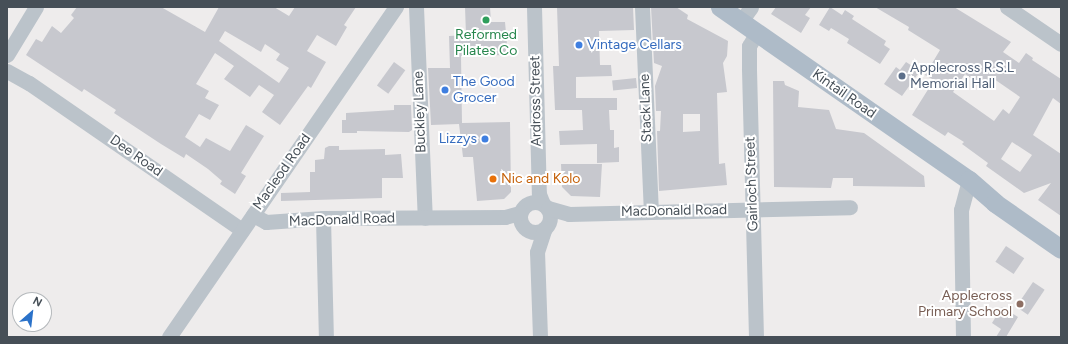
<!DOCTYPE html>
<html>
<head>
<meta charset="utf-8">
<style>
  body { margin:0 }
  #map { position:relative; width:1068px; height:344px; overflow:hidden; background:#eeecec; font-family:Figtree,sans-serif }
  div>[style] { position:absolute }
  .building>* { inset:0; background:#c7c8ce; transform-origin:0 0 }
  .minor>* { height:15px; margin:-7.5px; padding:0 7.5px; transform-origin:7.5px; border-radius:7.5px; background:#bbc3ca }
  .minor>.ring { margin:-7.5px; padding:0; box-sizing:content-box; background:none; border:15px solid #bbc3ca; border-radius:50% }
  .major>* { height:19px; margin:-9.5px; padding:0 9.5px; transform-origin:9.5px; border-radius:9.5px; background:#aebbc8 }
  .dots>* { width:11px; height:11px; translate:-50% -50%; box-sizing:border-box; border:2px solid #fff; border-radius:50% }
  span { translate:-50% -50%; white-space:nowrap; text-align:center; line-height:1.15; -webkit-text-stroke:4px #fff; paint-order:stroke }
  .leisure-label { font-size:14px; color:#27864d }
  .shop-label { font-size:14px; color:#366cbe }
  .left { translate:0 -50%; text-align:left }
  .right { translate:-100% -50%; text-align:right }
  .service-label { font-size:14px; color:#4e5e75 }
  .street-label { font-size:14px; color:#464f57 }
  .food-label { font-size:14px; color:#c56008 }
  .education-label { font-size:14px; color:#785e54 }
  .frame { position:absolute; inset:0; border:8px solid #464f57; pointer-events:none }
  .north { position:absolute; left:12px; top:292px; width:40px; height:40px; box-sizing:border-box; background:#fff; border:1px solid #b5b9bc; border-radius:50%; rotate:28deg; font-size:11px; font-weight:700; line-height:16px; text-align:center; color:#464f57 }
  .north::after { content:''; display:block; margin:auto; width:14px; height:18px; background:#2b72c9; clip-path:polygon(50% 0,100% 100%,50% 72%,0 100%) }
</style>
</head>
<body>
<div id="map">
  <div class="building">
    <div style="clip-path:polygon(evenodd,77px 7px,161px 7px,205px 32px,219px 7px,274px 7px,289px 16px,295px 7px,356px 7px,344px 25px,347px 27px,336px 46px,317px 35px,307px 51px,326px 62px,311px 88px,308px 86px,280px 125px,262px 112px,274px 95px,259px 85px,250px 97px,224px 79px,234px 66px,215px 53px,196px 84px,209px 91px,205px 98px,219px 105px,210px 120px,199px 114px,185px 137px,200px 147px,206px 138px,230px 151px,246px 125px,264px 136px,241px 173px,246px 176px,235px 194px,220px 184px,222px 181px,208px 169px,186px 154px,184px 158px,161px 144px,114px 113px,116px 110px,84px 89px,82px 92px,26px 55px,36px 39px,42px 42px,52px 26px,61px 33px,74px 18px,71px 15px,77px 7px,225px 31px,261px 52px,265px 44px,280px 54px,276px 60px,289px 68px,279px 83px,219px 41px,225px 31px)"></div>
    <div style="clip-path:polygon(465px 7px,490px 7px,491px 22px,505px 22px,508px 55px,461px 56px,462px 123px,510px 122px,511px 192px,504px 199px,477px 201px,473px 157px,463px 157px,459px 124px,431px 125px,428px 68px,450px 68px,449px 36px,466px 35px)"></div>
    <div style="clip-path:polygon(557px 7px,633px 7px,634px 30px,599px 31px,600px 65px,611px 65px,612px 76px,576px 77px,576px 98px,617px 98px,617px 110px,609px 110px,610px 130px,614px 130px,614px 148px,619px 147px,619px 162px,597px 163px,597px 144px,560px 145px,559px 131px,583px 130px,582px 110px,555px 110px,553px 66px,559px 66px)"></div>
    <div style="clip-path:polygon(evenodd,651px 7px,676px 7px,688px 15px,687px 19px,728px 41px,727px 56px,723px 63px,727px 92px,717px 93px,719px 164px,725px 163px,727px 185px,659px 191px,657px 131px,660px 131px,661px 111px,656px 111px,655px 86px,662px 66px,654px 63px,651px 7px,683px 114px,700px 114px,700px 131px,683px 132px,683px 114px)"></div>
    <div style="clip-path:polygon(776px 7px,811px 7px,805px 15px,810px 18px,801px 33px,771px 14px)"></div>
    <div style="clip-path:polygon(830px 7px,842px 15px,845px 10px,854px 16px,852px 19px,886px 41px,884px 45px,890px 49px,880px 64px,847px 43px,849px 39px,831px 28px,829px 31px,819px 25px)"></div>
    <div style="clip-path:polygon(evenodd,875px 7px,954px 7px,1011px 42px,1003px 52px,1019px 63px,1026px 53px,1033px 58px,1032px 60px,1061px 79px,1061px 104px,1053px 98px,1033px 135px,1061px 154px,1061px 216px,1038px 200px,1051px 183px,1024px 193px,986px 166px,988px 163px,962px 144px,964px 142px,948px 132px,945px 136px,912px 115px,934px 80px,925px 75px,940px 50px,908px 30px,909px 27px,875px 7px,965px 74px,987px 89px,994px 79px,1020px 97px,1009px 114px,1003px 109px,994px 121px,953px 92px,965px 74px,875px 7px,1012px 142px,1032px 155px,1020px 172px,1001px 159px,1012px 142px)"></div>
    <div style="left:394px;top:62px;width:14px;height:29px;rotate:36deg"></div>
    <div style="clip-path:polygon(906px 62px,920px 71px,902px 96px,884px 84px,896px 67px,900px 70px)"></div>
    <div style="left:636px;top:78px;width:10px;height:24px;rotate:84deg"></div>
    <div style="clip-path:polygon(773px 81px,784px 81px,785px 85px,799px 91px,798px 107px,829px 110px,836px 129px,864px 133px,924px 176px,925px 187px,853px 186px,853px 178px,833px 178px,831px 188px,774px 187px)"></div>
    <div style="clip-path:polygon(394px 105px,411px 105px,412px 130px,409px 132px,357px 131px,357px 133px,342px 133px,342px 120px,346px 120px,346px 113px,394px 110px)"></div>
    <div style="clip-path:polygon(329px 146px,339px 146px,339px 150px,385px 149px,385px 155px,401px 154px,403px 178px,382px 178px,382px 198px,281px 201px,281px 193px,310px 192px,310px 172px,315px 172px,315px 160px,324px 159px,325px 148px)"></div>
    <div style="clip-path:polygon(561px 164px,602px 164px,600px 197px,571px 196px,562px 187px)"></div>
    <div style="left:1006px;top:246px;width:22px;height:19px;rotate:34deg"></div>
    <div style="left:1033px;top:282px;width:14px;height:30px;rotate:34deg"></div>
    <div style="clip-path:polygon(1002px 307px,1018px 317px,1006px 337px,996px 337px,1001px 329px,992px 323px)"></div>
  </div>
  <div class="minor">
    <div style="left:416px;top:7px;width:211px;rotate:87.6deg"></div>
    <div style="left:534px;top:7px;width:187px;rotate:88.5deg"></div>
    <div style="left:539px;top:194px;width:11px;rotate:68deg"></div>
    <div style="left:642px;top:7px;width:203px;rotate:87.5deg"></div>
    <div style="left:1007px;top:7px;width:65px;rotate:34.4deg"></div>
    <div style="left:741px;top:21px;width:17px;rotate:-54deg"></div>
    <div style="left:7px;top:55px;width:56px;rotate:-58.9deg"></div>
    <div style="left:7px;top:71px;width:25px;rotate:29deg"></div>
    <div style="left:29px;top:83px;width:259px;rotate:34.6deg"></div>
    <div class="ring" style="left:520px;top:202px;width:15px;height:15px"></div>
    <div style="left:548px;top:208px;width:22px;rotate:16deg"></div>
    <div style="left:569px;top:214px;width:281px;rotate:-1.4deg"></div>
    <div style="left:253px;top:215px;width:15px;rotate:28deg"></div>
    <div style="left:266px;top:222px;width:57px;rotate:-4deg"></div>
    <div style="left:323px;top:218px;width:182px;rotate:-0.3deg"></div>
    <div style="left:505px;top:217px;width:16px;rotate:-15deg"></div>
    <div style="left:323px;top:218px;width:119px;rotate:88.6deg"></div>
    <div style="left:169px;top:337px;width:401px;rotate:-55.5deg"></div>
    <div style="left:540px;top:337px;width:85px;rotate:-92deg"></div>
    <div style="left:537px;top:252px;width:25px;rotate:-72deg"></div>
    <div style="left:756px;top:337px;width:269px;rotate:-91.5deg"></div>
    <div style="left:749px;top:68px;width:22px;rotate:-90deg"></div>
    <div style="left:749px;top:46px;width:16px;rotate:-60deg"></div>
    <div style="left:963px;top:337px;width:127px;rotate:-90.9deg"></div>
    <div style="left:961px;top:210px;width:31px;rotate:-75deg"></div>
  </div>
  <div class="major">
    <div style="left:720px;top:7px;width:303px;rotate:34.8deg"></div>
    <div style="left:969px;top:180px;width:35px;rotate:41deg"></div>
    <div style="left:995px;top:203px;width:80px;rotate:34.9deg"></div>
  </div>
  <div class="dots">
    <div style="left:486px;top:20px;background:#2e9e5b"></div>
    <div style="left:579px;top:45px;background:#3f7fe0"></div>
    <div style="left:902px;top:76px;background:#5c6f8a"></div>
    <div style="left:445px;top:90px;background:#3f7fe0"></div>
    <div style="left:485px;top:139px;background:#3f7fe0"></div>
    <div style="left:493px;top:179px;background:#e8710a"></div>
    <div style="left:1020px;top:304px;background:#8d6e63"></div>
  </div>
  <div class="leisure-label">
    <span style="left:486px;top:43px">Reformed<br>Pilates Co</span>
  </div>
  <div class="shop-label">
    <span class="left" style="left:587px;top:45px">Vintage Cellars</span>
    <span class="left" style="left:453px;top:90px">The Good<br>Grocer</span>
    <span class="right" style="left:477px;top:139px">Lizzys</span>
  </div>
  <div class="service-label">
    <span class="left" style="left:910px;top:76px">Applecross R.S.L<br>Memorial Hall</span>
  </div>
  <div class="street-label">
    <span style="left:844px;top:94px;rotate:35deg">Kintail Road</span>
    <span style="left:536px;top:101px;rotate:-91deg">Ardross Street</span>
    <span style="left:646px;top:108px;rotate:-92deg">Stack Lane</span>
    <span style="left:420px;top:112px;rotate:-92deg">Buckley Lane</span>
    <span style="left:136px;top:156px;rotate:35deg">Dee Road</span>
    <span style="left:282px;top:172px;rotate:-55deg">Macleod Road</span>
    <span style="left:752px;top:184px;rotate:-92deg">Gairloch Street</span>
    <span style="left:674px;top:211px;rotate:-1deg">MacDonald Road</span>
    <span style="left:342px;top:220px;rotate:-2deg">MacDonald Road</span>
  </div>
  <div class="food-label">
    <span class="left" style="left:501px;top:179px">Nic and Kolo</span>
  </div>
  <div class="education-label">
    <span class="right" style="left:1012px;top:304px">Applecross<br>Primary School</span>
  </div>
  <div class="frame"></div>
  <div class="north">N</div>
</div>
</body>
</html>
